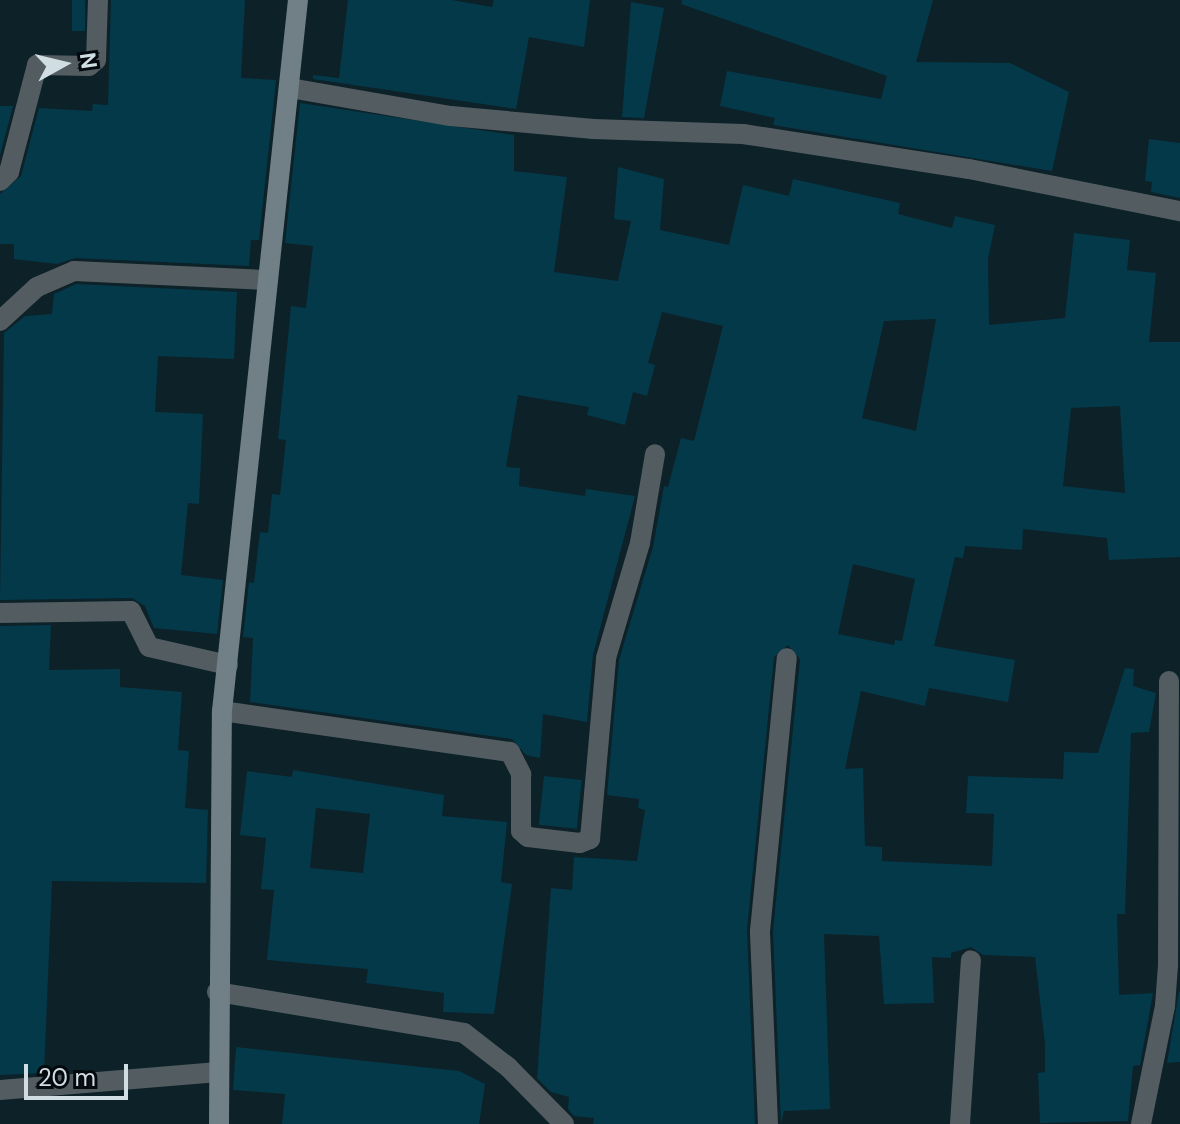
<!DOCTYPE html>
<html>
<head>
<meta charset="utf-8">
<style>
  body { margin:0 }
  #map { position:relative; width:1180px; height:1124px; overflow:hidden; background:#0d2129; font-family:"DM Sans",sans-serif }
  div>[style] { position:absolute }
  .building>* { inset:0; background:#043949; transform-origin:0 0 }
  .street>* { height:20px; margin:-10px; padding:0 10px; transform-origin:10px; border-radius:10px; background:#535d61 }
  .secondary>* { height:20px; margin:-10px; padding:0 10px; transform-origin:10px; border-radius:10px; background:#718087 }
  span { translate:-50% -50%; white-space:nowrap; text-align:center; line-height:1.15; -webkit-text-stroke:6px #03090d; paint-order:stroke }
  .north { position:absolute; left:24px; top:24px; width:80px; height:80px; -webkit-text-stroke:6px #03090d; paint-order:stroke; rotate:82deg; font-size:22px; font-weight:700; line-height:32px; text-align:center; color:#d0dde2 }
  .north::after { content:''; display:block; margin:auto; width:28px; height:36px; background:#d0dde2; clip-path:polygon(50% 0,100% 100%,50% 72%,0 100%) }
  .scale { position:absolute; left:24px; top:1064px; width:104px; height:36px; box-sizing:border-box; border:4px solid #d0dde2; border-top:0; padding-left:10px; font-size:24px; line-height:28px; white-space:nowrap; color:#d0dde2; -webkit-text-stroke:6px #03090d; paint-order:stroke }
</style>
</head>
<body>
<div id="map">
  <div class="building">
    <div style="left:72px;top:0;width:13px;height:31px"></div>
    <div style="clip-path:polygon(111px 0,245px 0,241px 78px,276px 80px,259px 240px,251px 240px,249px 266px,75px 258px,57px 264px,14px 259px,14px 244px,0 244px,0 194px,21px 176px,39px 108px,92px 111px,93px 104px,108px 105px)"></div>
    <div style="clip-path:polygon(348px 0,452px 0,492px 7px,494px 0,590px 0,584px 47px,529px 37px,516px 109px,313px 79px,313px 75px,339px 78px)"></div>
    <div style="clip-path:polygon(682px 0,933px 0,916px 62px,1010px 63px,1069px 92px,1052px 171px,773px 125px,775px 118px,720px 106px,727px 71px,881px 99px,887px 76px,681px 4px)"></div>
    <div style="clip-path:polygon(631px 2px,664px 8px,644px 118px,622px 117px)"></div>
    <div style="clip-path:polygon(evenodd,300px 103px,514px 135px,514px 171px,567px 177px,554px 272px,618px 281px,631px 221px,614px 219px,618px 167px,664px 179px,660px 230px,729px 245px,743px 185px,789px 196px,793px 179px,900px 203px,898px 214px,952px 228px,955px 216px,995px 225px,988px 259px,989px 325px,1065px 318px,1074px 233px,1130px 240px,1127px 270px,1156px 273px,1149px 342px,1180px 342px,1180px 557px,1109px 560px,1107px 538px,1023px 529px,1022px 550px,965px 546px,963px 558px,955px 557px,934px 646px,1015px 660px,1008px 702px,929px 688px,925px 706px,861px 691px,845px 769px,863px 768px,865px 846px,882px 847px,882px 861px,992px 866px,994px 814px,966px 813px,968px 776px,1063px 779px,1064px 752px,1098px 753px,1125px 668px,1134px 669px,1133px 686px,1156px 693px,1149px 732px,1131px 733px,1125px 914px,1117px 914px,1119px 995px,1153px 993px,1140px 1065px,1133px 1066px,1128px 1121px,1040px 1123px,1038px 1073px,1045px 1072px,1045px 1044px,1035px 957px,983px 955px,971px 947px,951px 953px,951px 958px,932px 957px,934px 1003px,884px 1004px,879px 936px,824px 934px,830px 1109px,784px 1111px,781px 1124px,773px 931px,800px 659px,788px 645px,774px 657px,747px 930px,755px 1124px,593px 1124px,594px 1118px,574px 1116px,568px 1109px,569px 1097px,551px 1092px,537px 1078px,551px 888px,572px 890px,574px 857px,637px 861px,645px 810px,638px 808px,639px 799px,607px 795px,619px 660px,653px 547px,664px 486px,668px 487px,681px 438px,694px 441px,723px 326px,662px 312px,648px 363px,655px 365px,647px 396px,633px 392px,625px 425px,587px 415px,589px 407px,518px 395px,506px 467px,520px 468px,519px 486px,585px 496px,586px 489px,635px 496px,593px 655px,587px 722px,543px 714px,540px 758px,526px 755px,512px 739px,250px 702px,253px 638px,243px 637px,249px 582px,254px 583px,260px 532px,268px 533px,272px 494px,280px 495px,286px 440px,278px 439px,291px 306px,306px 308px,313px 246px,285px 243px,300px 103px,936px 319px,916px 431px,862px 418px,884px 321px,936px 319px,300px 103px,1120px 406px,1125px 493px,1063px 486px,1071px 408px,1120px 406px,300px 103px,853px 564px,915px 579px,902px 641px,895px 640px,894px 645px,838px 634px,853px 564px)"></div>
    <div style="clip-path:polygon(0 106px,13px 106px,0 155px)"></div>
    <div style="clip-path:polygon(1149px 139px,1180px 143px,1180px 198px,1151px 192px,1152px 182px,1145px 181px)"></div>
    <div style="clip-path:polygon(76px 284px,237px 292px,234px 359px,158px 356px,155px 412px,203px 414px,199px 504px,188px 503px,181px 575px,223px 580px,217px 634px,154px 628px,145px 606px,132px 598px,0 600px,4px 333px,25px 316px,52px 314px,54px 294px)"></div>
    <div style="clip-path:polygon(51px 625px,49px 670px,120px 669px,120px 687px,182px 692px,178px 750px,189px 751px,185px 808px,208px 810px,206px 883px,52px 881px,44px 1073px,0 1075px,0 626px)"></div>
    <div style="clip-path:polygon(evenodd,293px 770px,444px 795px,442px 816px,507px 822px,501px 882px,512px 884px,494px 1014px,443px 1012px,444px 993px,366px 983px,368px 969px,267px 960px,274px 890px,261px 889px,266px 838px,240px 835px,247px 771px,292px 777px,293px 770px,316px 808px,370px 814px,363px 873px,310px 868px,316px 808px)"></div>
    <div style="left:544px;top:776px;width:38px;height:49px;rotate:6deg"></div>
    <div style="clip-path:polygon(1180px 992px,1180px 1062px,1167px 1063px,1179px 992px)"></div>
    <div style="clip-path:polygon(236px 1047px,459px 1071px,485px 1084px,479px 1124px,282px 1124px,285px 1094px,233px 1090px)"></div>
  </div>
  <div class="street">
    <div style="left:290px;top:88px;width:163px;rotate:9.9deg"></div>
    <div style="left:451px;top:116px;width:143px;rotate:5.2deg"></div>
    <div style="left:593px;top:129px;width:150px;rotate:1.9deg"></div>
    <div style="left:743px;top:134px;width:229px;rotate:8.8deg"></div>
    <div style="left:969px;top:169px;width:215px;rotate:11.3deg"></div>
    <div style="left:0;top:181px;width:13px;rotate:-45deg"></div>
    <div style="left:9px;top:172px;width:111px;rotate:-75.3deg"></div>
    <div style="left:37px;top:65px;width:52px;rotate:1.1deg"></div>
    <div style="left:89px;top:66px;width:9px;rotate:-41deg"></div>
    <div style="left:96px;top:60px;width:60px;rotate:-88.1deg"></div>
    <div style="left:0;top:321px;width:50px;rotate:-42.6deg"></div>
    <div style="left:37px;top:287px;width:40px;rotate:-23.4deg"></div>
    <div style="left:74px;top:271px;width:191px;rotate:2.7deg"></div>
    <div style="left:0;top:613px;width:131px;rotate:-0.9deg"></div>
    <div style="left:131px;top:611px;width:40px;rotate:63.4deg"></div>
    <div style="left:149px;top:647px;width:81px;rotate:12.8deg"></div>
    <div style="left:222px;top:711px;width:291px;rotate:8.1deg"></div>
    <div style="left:510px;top:752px;width:25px;rotate:63deg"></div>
    <div style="left:521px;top:774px;width:57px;rotate:90deg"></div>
    <div style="left:521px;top:831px;width:9px;rotate:41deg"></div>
    <div style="left:528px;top:837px;width:52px;rotate:6.6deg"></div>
    <div style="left:580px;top:843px;width:11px;rotate:-22deg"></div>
    <div style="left:590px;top:839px;width:182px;rotate:-84.9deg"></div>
    <div style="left:606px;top:658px;width:120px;rotate:-73.5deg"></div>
    <div style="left:640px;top:543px;width:90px;rotate:-80.4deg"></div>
    <div style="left:217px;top:992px;width:250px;rotate:9.4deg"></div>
    <div style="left:464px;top:1033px;width:56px;rotate:37.7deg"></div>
    <div style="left:508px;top:1067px;width:80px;rotate:45.5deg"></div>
    <div style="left:0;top:1090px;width:219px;rotate:-4.7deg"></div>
    <div style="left:768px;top:1124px;width:193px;rotate:-92.4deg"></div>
    <div style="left:760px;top:931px;width:274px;rotate:-84.4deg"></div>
    <div style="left:960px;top:1124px;width:164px;rotate:-86.2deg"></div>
    <div style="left:1141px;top:1124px;width:120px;rotate:-78.5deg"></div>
    <div style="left:1165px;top:1006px;width:41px;rotate:-85.8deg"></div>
    <div style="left:1168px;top:965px;width:284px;rotate:-89.8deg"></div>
  </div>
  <div class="secondary">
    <div style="left:219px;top:1124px;width:413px;rotate:-89.6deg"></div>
    <div style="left:222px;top:711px;width:715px;rotate:-83.9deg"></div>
  </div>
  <div class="north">N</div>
  <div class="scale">20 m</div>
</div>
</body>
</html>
